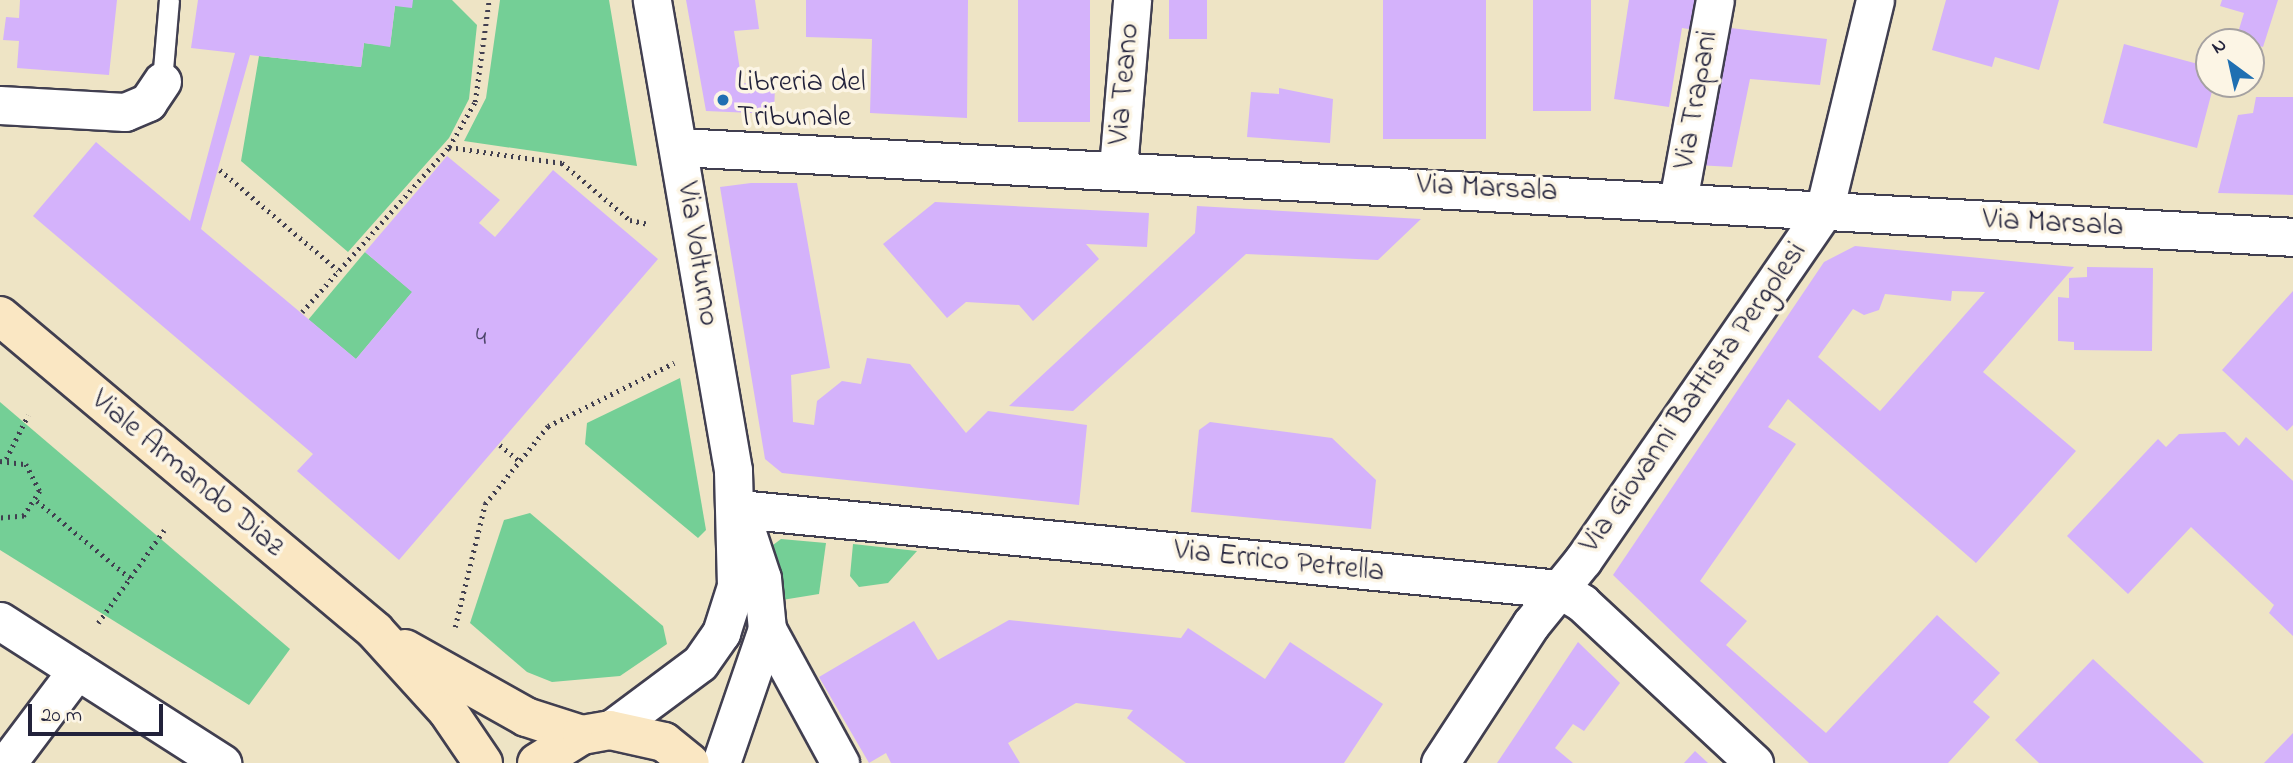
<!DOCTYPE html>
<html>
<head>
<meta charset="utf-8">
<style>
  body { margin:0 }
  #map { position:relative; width:2293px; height:763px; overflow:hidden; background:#eee4c5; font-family:"Indie Flower",sans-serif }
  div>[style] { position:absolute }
  .green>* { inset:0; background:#74cf96; transform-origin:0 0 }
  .building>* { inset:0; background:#d4b2fb; transform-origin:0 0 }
  .path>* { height:4.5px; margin-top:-2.25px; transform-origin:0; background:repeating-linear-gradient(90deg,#413f50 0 2px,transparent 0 7px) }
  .roads { filter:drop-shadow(2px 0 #413f50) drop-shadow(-2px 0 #413f50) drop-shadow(0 2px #413f50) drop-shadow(0 -2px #413f50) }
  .lane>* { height:19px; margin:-9.5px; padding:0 9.5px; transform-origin:9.5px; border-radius:9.5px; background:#fff }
  .street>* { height:37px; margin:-18.5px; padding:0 18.5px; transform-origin:18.5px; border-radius:18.5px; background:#fff }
  .secondary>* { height:38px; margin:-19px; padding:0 19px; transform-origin:19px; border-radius:19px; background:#fae7c3 }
  .dots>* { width:19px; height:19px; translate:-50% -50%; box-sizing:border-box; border:4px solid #fcf5e5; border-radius:50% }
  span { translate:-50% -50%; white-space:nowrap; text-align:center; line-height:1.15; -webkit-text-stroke:7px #fcf5e5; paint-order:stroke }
  .number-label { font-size:26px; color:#4e466b }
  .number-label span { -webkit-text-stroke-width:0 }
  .poi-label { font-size:30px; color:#22223b }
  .left { translate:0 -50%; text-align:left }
  .street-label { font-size:30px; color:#22223b }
  .north { position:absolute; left:2195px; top:28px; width:70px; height:70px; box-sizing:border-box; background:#fcf5e5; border:2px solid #a5a1a1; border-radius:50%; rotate:327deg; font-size:19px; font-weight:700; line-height:28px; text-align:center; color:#22223b }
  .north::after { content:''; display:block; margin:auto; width:24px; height:32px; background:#1f6fb2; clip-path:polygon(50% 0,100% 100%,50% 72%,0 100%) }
  .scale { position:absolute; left:28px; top:704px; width:135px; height:32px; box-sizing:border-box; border:4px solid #22223b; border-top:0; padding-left:9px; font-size:21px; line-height:24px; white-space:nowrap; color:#22223b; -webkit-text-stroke:5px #fcf5e5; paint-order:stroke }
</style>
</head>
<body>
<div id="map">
  <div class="green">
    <div style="clip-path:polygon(413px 0,452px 0,477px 25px,469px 99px,449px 138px,348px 252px,241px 161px,259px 56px,361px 67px,364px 43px,390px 46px,395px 6px)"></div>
    <div style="clip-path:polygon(500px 0,609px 0,637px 166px,464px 141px,486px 98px)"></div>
    <div style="left:365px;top:252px;width:62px;height:88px;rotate:40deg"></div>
    <div style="clip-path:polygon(680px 378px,706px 530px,698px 538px,585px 444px,587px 423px)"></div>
    <div style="clip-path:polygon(0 402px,290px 649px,249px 705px,0 550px)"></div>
    <div style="clip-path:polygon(530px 513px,663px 626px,667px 644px,620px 676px,552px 682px,527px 672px,470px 623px,504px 520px)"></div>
    <div style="clip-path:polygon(781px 539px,826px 543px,819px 594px,782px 600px,773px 545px)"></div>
    <div style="clip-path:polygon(853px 544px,917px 551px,888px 583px,859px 587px,850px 576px)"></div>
  </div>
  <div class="building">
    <div style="clip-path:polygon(20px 0,117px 0,109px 75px,17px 68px,19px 41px,3px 40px,6px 17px,19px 18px)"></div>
    <div style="clip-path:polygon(198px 0,413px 0,412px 8px,395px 6px,390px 47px,364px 43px,361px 67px,250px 55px,201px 229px,356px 359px,412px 292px,365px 252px,447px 156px,500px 200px,479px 223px,495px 237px,553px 170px,658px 259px,399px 560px,297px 471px,313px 454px,33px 216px,96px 142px,190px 221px,235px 53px,191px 48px)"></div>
    <div style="clip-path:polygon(686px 0,755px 0,759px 29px,734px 31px,742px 83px,775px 86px,774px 114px,706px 111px)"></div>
    <div style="clip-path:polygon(806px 0,968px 0,967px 118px,870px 113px,872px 39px,806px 37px)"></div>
    <div style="left:1018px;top:0;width:72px;height:122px"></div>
    <div style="left:1169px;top:0;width:38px;height:39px"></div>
    <div style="left:1383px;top:0;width:103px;height:139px"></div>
    <div style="left:1533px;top:0;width:58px;height:111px"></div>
    <div style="clip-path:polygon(1629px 0,1699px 0,1695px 30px,1682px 28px,1669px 107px,1614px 99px)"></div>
    <div style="clip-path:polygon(1946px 0,2059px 0,2039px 70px,1995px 57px,1992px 67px,1932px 50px)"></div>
    <div style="clip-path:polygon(2222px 0,2278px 0,2263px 47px,2236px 39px,2244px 13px,2220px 6px)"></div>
    <div style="clip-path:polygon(1722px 27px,1827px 39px,1820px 85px,1750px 79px,1732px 167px,1697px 165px)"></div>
    <div style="clip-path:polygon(2124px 44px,2209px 67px,2209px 84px,2214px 84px,2197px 148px,2103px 123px)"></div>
    <div style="clip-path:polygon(1279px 88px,1333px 99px,1330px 143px,1247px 137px,1251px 92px,1279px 94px)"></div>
    <div style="clip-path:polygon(2256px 97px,2293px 97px,2293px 195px,2218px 193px,2238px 115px,2253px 113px)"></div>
    <div style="clip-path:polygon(751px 183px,797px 183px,830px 368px,791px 375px,793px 422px,814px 425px,817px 401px,842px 381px,861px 384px,867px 358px,910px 364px,966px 433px,988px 411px,1087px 425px,1079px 505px,782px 473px,765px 459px,720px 187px)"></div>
    <div style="clip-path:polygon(935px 202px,1149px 213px,1147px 247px,1086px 244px,1099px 259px,1033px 321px,1019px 305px,966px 302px,947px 318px,883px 244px)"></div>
    <div style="clip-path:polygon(1197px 206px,1421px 219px,1378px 260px,1246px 254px,1073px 411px,1009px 406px,1195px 233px)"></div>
    <div style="clip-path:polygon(evenodd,1855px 246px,2074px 267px,1983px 372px,2076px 451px,1976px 563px,1788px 399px,1768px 427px,1796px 444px,1700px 581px,1747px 621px,1726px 645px,1826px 733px,1937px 615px,2000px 673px,1973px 702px,1990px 717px,1948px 763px,1809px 763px,1613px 575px,1824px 262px,1855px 246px,1952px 291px,1985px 292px,1880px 411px,1818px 357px,1853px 309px,1864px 315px,1879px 310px,1885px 294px,1951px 301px,1952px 291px)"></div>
    <div style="clip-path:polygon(2087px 267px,2153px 268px,2152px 351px,2074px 350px,2074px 342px,2058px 341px,2058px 297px,2069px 298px,2069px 278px,2087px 277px)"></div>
    <div style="clip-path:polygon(2293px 291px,2293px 425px,2287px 431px,2222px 370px)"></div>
    <div style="clip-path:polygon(1210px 422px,1332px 438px,1376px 480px,1371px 529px,1191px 512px,1199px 430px)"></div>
    <div style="clip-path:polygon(2225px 432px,2239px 446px,2246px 437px,2293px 481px,2293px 636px,2269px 613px,2274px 605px,2191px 527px,2128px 594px,2067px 536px,2158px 439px,2166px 447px,2179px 434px)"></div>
    <div style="clip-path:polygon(1009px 620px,1181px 638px,1188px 628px,1265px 679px,1290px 642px,1383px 704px,1344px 763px,1186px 763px,1127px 718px,1133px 710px,1076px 703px,1008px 743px,1020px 763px,891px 763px,886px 753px,869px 763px,819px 677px,914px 621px,938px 660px)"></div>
    <div style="clip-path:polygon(1578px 642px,1620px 683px,1584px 731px,1573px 724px,1555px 748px,1573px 763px,1497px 763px)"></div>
    <div style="clip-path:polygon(2093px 659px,2204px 763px,2039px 763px,2015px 740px)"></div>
    <div style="clip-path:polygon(2293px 733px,2293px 763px,2264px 763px)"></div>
    <div style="clip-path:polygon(1695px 751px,1708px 763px,1684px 763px)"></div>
  </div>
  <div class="path">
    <div style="left:449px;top:147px;width:114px;rotate:8.1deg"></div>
    <div style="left:562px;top:163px;width:89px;rotate:40deg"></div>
    <div style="left:630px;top:220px;width:19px;rotate:12deg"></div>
    <div style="left:220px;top:170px;width:155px;rotate:40.3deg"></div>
    <div style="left:302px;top:312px;width:221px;rotate:-48.3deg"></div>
    <div style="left:449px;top:147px;width:52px;rotate:-60deg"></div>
    <div style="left:475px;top:102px;width:103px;rotate:-82.2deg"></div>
    <div style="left:500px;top:445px;width:26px;rotate:40deg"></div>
    <div style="left:6px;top:459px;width:49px;rotate:-63.4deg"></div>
    <div style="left:0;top:461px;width:26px;rotate:7deg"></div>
    <div style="left:26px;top:464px;width:30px;rotate:63deg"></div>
    <div style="left:40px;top:491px;width:30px;rotate:123deg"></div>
    <div style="left:24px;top:516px;width:24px;rotate:175deg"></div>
    <div style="left:37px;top:501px;width:121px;rotate:39.6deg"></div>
    <div style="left:98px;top:623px;width:114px;rotate:-54.6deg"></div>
    <div style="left:455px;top:627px;width:127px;rotate:-76.3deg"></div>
    <div style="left:485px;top:504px;width:100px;rotate:-51.1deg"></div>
    <div style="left:548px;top:426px;width:141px;rotate:-26.6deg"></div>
  </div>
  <div class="roads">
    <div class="lane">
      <div style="left:162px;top:81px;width:81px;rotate:-85.1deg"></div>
    </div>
    <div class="street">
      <div style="left:0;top:105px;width:125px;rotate:3.2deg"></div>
      <div style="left:125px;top:112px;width:25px;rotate:-23deg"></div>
      <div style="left:148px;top:102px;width:25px;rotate:-56deg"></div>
      <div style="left:680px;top:147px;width:1616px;rotate:3.19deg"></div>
      <div style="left:1118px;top:168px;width:169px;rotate:-85.2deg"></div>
      <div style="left:1678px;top:201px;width:204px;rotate:-79.6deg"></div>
      <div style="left:739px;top:509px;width:824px;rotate:5.57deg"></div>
      <div style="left:1559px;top:589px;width:27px;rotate:31deg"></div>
      <div style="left:1582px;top:603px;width:235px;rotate:42.9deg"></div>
      <div style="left:0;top:621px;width:264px;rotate:32.6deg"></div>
      <div style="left:767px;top:629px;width:153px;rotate:61.4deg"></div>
      <div style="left:610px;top:730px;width:112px;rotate:-36.7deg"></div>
      <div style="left:700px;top:663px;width:37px;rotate:-55deg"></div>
      <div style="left:721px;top:633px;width:49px;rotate:-72.3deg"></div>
      <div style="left:736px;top:586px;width:116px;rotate:-91.5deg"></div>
      <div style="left:733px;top:470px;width:477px;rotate:-99.8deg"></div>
      <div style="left:7px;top:763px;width:116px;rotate:-53deg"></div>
      <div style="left:721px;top:763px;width:142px;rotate:-71.1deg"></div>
      <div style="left:767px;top:629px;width:51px;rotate:-95.6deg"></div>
      <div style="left:762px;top:578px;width:51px;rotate:-108.4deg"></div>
      <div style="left:1440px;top:763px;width:166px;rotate:-56.8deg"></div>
      <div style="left:1531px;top:624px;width:82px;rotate:-50.9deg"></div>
      <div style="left:1583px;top:560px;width:424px;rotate:-55.4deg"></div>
      <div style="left:1824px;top:211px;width:217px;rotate:-76.4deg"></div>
    </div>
    <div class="secondary">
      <div style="left:0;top:316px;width:490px;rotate:40deg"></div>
      <div style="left:375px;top:631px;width:107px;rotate:47.7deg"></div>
      <div style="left:447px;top:710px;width:64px;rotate:55.8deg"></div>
      <div style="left:405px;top:649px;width:139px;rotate:29.3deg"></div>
      <div style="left:526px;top:717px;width:59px;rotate:17.8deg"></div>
      <div style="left:537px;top:763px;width:53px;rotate:-31.9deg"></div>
      <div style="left:582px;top:735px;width:28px;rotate:-10deg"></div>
      <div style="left:610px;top:730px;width:55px;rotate:12.5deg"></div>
      <div style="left:664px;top:742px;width:33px;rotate:39deg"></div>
    </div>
  </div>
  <div class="dots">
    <div style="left:723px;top:100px;background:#1f6fb2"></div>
  </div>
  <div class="number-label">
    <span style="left:481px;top:339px">4</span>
  </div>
  <div class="poi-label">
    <span class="left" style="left:737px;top:100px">Libreria del<br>Tribunale</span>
  </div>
  <div class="street-label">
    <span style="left:1125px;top:84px;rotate:-85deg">Via Teano</span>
    <span style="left:1697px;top:100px;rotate:-80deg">Via Trapani</span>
    <span style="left:1487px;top:189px;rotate:3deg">Via Marsala</span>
    <span style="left:2053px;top:224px;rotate:3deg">Via Marsala</span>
    <span style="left:697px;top:254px;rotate:81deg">Via Volturno</span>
    <span style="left:1694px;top:398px;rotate:-55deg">Via Giovanni Battista Pergolesi</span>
    <span style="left:187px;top:474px;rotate:40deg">Viale Armando Diaz</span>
    <span style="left:1279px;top:562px;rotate:6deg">Via Errico Petrella</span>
  </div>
  <div class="north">N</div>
  <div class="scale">20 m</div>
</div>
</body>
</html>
